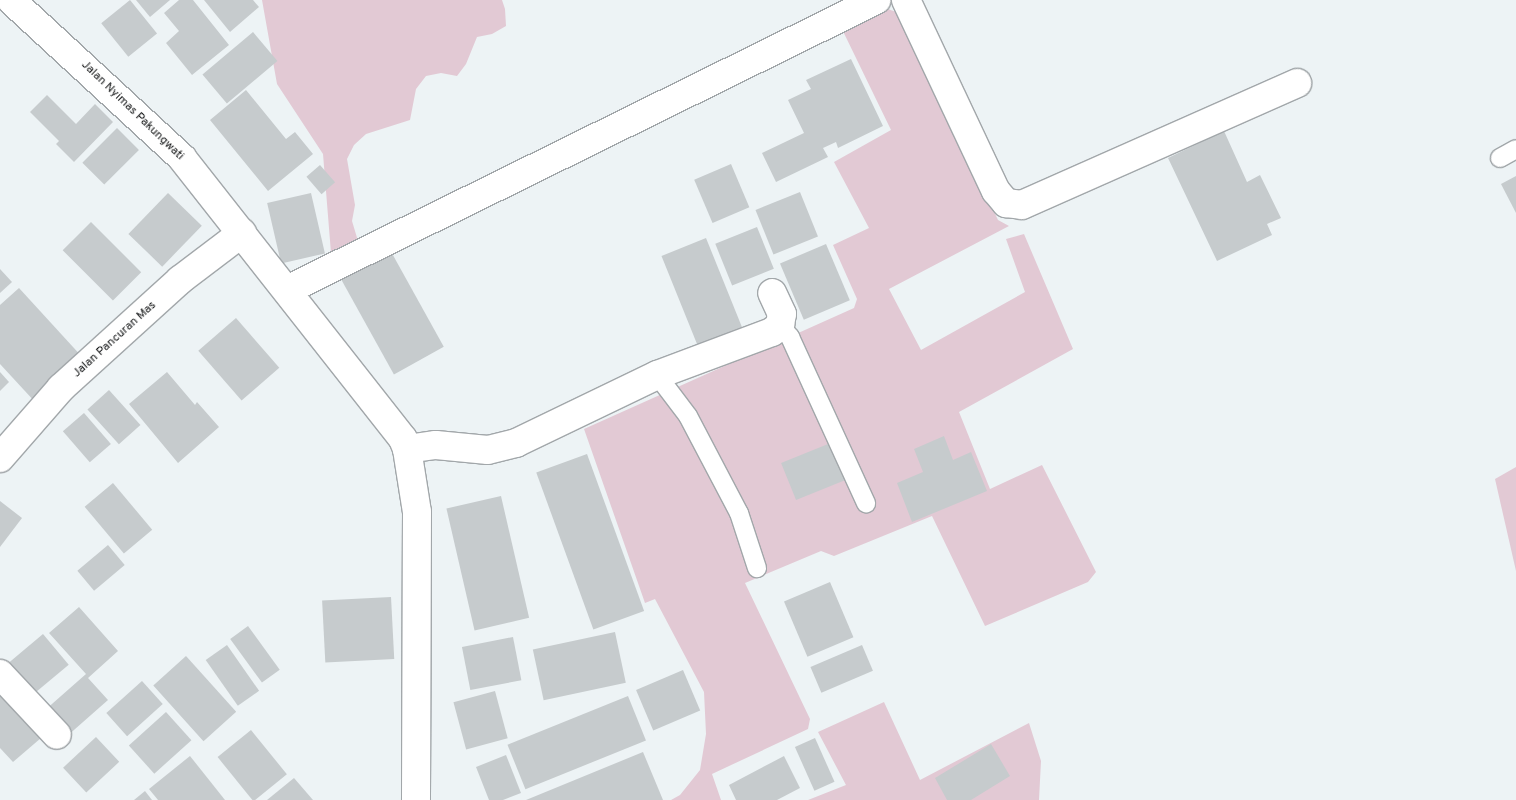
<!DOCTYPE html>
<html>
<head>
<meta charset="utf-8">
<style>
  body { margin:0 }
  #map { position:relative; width:1516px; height:800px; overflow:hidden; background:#edf3f5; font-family:Overpass,sans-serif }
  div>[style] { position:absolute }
  .green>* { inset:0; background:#e2c9d4 }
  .building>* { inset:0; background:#c6cbcd; transform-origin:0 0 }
  .roads { filter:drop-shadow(1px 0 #a2a7aa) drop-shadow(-1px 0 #a2a7aa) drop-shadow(0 1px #a2a7aa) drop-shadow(0 -1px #a2a7aa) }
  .service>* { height:18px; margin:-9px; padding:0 9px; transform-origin:9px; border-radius:9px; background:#fff }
  .minor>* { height:28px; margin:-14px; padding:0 14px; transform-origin:14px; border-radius:14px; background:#fff }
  span { translate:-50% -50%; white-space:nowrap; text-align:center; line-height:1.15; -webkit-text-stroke:4px #fff; paint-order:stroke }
  .street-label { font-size:12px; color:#0e1011 }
</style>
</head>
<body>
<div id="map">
  <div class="green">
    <div style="clip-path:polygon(262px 0,502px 0,505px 9px,506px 26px,492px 34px,477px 37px,466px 64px,457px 76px,441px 73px,426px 76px,416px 89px,410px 120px,366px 134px,354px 145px,347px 159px,355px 205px,352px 221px,358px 241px,331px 253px,323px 154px,277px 84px)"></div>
    <div style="clip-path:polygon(882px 7px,899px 13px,998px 220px,1009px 226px,889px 289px,921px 350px,1025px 292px,1006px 239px,1024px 234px,1073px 349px,959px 412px,990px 489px,1042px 465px,1096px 572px,1088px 582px,985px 626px,932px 516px,834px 556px,821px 551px,745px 583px,810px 719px,808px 729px,712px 774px,721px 800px,671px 800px,680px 795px,700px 770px,706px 734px,704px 692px,655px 599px,645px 603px,584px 429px,854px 308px,857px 299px,833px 245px,869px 228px,834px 162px,891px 130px,839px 23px)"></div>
    <div style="clip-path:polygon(1516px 467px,1516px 571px,1495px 479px)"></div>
    <div style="clip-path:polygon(884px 702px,920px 780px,1029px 723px,1041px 761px,1039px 800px,808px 800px,846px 785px,818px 732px)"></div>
  </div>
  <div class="building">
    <div style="left:130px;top:0;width:43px;height:37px;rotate:51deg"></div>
    <div style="clip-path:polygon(136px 0,170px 0,150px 17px)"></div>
    <div style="clip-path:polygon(179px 0,193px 0,229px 45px,192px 75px,166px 43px,179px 31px,164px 13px)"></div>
    <div style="clip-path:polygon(204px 0,253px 0,259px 7px,230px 32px)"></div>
    <div style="left:253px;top:32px;width:38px;height:66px;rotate:50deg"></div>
    <div style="clip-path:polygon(851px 59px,883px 126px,838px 148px,836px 142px,823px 148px,828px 157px,776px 182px,762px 153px,804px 133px,788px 100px,811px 89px,806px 80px)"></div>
    <div style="clip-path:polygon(246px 90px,286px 139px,295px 132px,313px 154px,268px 191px,210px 120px)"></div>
    <div style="clip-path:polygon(47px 95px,76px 124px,95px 104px,113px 122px,74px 162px,56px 144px,59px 141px,30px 112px)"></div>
    <div style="left:117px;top:128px;width:31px;height:49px;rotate:45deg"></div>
    <div style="clip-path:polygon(1224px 131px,1247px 182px,1260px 175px,1281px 218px,1267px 224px,1272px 235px,1217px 261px,1168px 158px)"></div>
    <div style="left:731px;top:164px;width:47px;height:40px;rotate:67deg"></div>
    <div style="left:320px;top:165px;width:23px;height:18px;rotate:49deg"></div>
    <div style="clip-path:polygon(1516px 176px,1516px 213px,1501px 184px)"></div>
    <div style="left:800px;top:192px;width:48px;height:48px;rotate:68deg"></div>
    <div style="left:168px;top:193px;width:47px;height:57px;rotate:44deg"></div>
    <div style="left:311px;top:193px;width:62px;height:45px;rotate:77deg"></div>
    <div style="left:91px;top:222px;width:71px;height:40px;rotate:45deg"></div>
    <div style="left:757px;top:227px;width:45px;height:45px;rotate:68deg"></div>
    <div style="left:706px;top:238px;width:104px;height:48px;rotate:68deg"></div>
    <div style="left:826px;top:244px;width:61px;height:50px;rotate:67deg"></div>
    <div style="left:389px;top:248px;width:113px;height:57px;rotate:61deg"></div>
    <div style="clip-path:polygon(0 269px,12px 282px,0 293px)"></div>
    <div style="clip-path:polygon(19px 288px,84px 359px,36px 403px,0 364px,0 305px)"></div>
    <div style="left:236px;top:318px;width:66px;height:50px;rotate:49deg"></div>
    <div style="clip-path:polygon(0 372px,9px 382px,0 391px)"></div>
    <div style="clip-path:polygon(167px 372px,195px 405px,197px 402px,219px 427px,178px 463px,129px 404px)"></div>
    <div style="left:109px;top:390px;width:47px;height:29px;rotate:48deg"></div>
    <div style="left:84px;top:413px;width:41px;height:28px;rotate:49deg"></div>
    <div style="clip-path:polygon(944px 436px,953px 460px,971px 452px,987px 491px,912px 522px,897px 483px,923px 472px,914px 449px)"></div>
    <div style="left:833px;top:442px;width:40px;height:56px;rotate:68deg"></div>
    <div style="left:587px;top:454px;width:167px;height:54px;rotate:70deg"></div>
    <div style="left:113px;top:483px;width:61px;height:37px;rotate:50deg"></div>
    <div style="left:501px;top:496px;width:125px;height:56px;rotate:77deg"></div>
    <div style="clip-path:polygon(0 501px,22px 518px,0 547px)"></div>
    <div style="left:108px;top:545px;width:26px;height:40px;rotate:50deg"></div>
    <div style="left:830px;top:582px;width:60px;height:50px;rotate:67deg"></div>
    <div style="left:391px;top:597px;width:62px;height:69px;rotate:87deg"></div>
    <div style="clip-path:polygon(79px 607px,118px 651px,88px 678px,108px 700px,66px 737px,44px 711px,86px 674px,49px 633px)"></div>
    <div style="left:248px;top:626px;width:54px;height:22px;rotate:54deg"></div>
    <div style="left:615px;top:632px;width:52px;height:84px;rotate:78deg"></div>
    <div style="left:43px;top:634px;width:40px;height:47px;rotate:50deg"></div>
    <div style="left:513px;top:637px;width:44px;height:52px;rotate:79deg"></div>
    <div style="left:227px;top:645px;width:56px;height:26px;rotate:55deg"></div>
    <div style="left:862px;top:645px;width:28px;height:56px;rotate:67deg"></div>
    <div style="left:186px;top:656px;width:75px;height:44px;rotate:48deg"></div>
    <div style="left:683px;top:670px;width:44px;height:51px;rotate:67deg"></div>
    <div style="left:142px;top:681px;width:31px;height:48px;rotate:48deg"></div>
    <div style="clip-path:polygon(0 683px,48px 732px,13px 762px,0 748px)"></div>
    <div style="left:495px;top:691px;width:49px;height:43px;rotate:75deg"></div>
    <div style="left:628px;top:696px;width:48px;height:130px;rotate:68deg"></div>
    <div style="left:166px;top:712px;width:38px;height:50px;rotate:48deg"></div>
    <div style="left:251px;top:730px;width:57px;height:43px;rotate:51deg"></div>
    <div style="left:96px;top:737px;width:34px;height:45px;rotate:47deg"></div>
    <div style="left:815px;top:738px;width:48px;height:22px;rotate:66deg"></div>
    <div style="clip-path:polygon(991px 744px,1010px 776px,971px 800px,947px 800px,935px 778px)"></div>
    <div style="clip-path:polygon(643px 752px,663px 800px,526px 800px)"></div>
    <div style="clip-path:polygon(506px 755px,521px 793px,503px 800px,489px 800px,476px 767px)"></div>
    <div style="clip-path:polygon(190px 756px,225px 800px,158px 800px,149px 789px)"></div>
    <div style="clip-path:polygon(784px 756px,800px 788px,777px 800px,736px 800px,729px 785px)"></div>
    <div style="clip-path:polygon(294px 778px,313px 800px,267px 800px)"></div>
    <div style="clip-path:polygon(145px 791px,152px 800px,134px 800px)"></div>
  </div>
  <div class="roads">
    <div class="service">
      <div style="left:1500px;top:158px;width:18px;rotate:-29deg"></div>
      <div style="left:780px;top:325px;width:16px;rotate:50deg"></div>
      <div style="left:790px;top:337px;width:183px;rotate:65.4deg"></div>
      <div style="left:657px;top:375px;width:51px;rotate:52.9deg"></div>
      <div style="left:688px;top:416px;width:110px;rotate:62.3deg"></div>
      <div style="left:739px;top:513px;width:58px;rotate:71.9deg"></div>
    </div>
    <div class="minor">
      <div style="left:11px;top:0;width:233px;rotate:42.7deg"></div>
      <div style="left:182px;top:158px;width:357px;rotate:51.8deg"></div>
      <div style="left:403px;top:439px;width:11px;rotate:68deg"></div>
      <div style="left:407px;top:449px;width:64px;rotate:81deg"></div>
      <div style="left:417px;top:512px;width:288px;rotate:90.2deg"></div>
      <div style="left:906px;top:0;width:211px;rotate:64.8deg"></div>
      <div style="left:996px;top:191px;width:16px;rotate:50deg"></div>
      <div style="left:1006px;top:203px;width:16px;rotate:7deg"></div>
      <div style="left:1022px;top:205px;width:301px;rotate:-23.9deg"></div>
      <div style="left:287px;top:290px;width:657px;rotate:-26.21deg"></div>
      <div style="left:407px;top:449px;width:29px;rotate:-8deg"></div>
      <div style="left:436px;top:445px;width:52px;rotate:5.5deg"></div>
      <div style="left:488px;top:450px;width:29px;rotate:-14deg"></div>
      <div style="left:516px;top:443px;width:157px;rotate:-25.7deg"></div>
      <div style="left:657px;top:375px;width:123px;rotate:-20.5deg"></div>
      <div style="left:772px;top:332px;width:11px;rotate:-41deg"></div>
      <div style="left:780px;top:325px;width:11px;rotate:-80deg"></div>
      <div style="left:782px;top:314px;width:23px;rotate:-115deg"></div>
      <div style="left:0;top:458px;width:93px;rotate:-48.9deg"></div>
      <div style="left:61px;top:388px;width:161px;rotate:-42.2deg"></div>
      <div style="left:180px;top:280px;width:78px;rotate:-37.2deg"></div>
      <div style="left:0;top:674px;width:83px;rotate:46.9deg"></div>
    </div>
  </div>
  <div class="street-label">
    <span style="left:132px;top:111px;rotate:44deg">Jalan Nyimas Pakungwati</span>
    <span style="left:115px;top:340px;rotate:-42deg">Jalan Pancuran Mas</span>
  </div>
</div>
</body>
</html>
